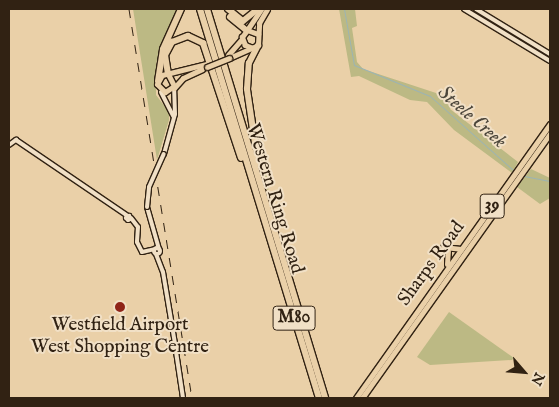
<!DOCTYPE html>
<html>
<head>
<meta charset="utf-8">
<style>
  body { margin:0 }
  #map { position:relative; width:559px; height:407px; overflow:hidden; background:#ead0a8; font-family:"IM FELL English",serif }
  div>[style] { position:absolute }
  .green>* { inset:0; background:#bcb984 }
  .stream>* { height:1px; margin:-0.5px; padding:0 0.5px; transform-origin:0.5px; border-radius:0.5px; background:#9cb4b3 }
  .roads { filter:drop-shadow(1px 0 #312213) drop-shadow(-1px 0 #312213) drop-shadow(0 1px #312213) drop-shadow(0 -1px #312213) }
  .secondary>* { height:4px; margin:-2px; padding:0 2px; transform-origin:2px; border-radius:2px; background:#f1e0c6 }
  .secondary>.ring { margin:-2px; padding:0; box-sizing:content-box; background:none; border:4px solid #f1e0c6; border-radius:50% }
  .primary>* { height:5px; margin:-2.5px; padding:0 2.5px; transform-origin:2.5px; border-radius:2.5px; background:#ead0a8 }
  .highway>* { height:6px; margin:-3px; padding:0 3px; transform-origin:3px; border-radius:3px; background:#ead0a8 }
  .rail>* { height:1px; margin-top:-0.5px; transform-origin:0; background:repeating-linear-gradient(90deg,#312213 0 9px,transparent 0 18px) }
  .bridges { filter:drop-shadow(1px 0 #312213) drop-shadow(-1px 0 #312213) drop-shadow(0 1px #312213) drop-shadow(0 -1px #312213) }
  .secondary-bridge>* { height:4px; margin:-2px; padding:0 2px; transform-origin:2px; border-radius:2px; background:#f1e0c6 }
  .primary-bridge>* { height:5px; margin:-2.5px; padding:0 2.5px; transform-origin:2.5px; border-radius:2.5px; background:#ead0a8 }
  .dots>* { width:14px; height:14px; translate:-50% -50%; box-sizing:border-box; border:2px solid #f1e0c6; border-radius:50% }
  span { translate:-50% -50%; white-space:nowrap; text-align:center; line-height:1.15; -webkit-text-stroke:4px #f1e0c6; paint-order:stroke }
  .shield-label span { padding:1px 4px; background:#f1e0c6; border:1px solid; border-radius:4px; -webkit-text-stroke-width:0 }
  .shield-label { font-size:18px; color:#312213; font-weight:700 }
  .street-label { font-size:19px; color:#312213 }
  .poi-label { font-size:19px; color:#312213 }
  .water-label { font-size:20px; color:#4c463b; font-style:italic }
  .frame { position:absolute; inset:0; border:10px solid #312213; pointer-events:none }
  .north { position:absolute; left:499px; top:347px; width:50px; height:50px; -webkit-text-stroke:4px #f1e0c6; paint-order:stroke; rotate:117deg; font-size:14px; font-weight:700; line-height:20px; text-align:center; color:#312213 }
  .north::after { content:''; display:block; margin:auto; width:18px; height:22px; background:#312213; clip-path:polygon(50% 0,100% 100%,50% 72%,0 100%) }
</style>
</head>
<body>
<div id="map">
  <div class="green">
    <div style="clip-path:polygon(133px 9px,178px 9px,156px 63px,156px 95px,169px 112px,169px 120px,157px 160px)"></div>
    <div style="clip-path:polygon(339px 9px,355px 9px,357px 26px,352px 28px,357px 62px,363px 69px,436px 93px,452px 106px,450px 109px,518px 162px,512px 173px,454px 130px,427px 102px,410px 100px,359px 76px,351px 77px)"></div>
    <div style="clip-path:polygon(257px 130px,264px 154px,269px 195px,262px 172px)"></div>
    <div style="clip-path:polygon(531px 169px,550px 178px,550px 198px,540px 204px,517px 187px)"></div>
    <div style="clip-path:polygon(449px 312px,514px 358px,512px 360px,430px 365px,417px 357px)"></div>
  </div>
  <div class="stream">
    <div style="left:344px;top:9px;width:57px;rotate:79.9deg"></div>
    <div style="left:354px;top:65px;width:82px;rotate:22.2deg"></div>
    <div style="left:430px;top:96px;width:111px;rotate:41.7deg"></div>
    <div style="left:524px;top:176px;width:26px;rotate:11deg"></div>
  </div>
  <div class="roads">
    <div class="secondary">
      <div style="left:464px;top:9px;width:100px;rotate:31.2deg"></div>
      <div style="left:476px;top:9px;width:87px;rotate:31.3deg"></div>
      <div style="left:161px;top:92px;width:27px;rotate:63deg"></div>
      <div style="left:9px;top:145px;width:9px;rotate:-36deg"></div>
      <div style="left:16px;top:140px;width:135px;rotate:34.2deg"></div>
      <div style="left:164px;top:154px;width:41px;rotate:-74.6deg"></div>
      <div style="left:175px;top:114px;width:25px;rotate:-92deg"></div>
      <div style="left:147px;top:207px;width:44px;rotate:74.1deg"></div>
      <div style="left:129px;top:216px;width:3px;rotate:72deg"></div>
      <div style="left:130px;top:219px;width:2px;rotate:153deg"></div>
      <div style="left:128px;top:220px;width:3px;rotate:-135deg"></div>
      <div style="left:126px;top:218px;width:4px;rotate:-34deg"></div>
      <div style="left:131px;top:218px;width:11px;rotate:52deg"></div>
      <div style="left:138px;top:227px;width:15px;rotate:94deg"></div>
      <div style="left:137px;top:242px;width:11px;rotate:63deg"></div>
      <div style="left:142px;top:252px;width:13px;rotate:-13deg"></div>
      <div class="ring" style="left:154px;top:248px;width:2px;height:2px"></div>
      <div style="left:156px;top:254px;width:19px;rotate:69deg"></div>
      <div style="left:163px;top:272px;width:73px;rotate:80.5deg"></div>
      <div style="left:172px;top:343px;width:3px;rotate:18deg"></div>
      <div style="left:175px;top:344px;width:2px;rotate:117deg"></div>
      <div style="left:174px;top:346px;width:2px;rotate:180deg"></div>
      <div style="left:172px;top:346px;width:3px;rotate:-90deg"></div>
      <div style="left:175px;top:345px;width:54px;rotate:81.4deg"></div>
    </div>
    <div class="primary">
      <div style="left:247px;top:30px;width:25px;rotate:-56deg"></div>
      <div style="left:253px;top:48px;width:9px;rotate:-159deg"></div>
      <div style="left:245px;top:45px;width:9px;rotate:-111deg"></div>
      <div style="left:242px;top:37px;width:9px;rotate:-54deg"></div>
      <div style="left:247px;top:30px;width:12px;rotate:20deg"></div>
      <div style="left:228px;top:55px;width:21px;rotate:-49deg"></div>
      <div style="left:229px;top:58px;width:32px;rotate:-24deg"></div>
      <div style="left:258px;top:45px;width:22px;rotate:-87deg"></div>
      <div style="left:259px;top:23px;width:16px;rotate:-60deg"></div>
      <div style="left:168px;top:74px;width:13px;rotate:63deg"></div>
      <div style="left:174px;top:86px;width:11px;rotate:146deg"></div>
      <div style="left:165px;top:92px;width:11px;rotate:-135deg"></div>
      <div style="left:157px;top:84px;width:10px;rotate:-61deg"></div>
      <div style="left:162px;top:75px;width:45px;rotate:-14deg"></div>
      <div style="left:174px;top:88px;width:13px;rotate:-48deg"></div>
      <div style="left:183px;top:78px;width:21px;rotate:-25deg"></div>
      <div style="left:443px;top:247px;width:18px;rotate:6deg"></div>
      <div style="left:447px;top:264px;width:13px;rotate:-86deg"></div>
      <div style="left:356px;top:398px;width:336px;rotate:-54.7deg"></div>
      <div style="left:362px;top:398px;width:325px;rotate:-54.6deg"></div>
    </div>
    <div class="highway">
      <div style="left:200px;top:9px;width:407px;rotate:73deg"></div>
      <div style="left:207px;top:9px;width:407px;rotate:73.1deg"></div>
      <div style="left:228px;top:9px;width:19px;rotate:39deg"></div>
      <div style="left:243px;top:21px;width:19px;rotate:-39deg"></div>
      <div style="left:230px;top:17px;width:21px;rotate:39deg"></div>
      <div style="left:168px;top:74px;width:19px;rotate:-99deg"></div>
      <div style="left:165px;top:55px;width:15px;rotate:-62deg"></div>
      <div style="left:172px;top:42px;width:17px;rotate:-21deg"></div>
      <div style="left:188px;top:36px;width:17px;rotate:25deg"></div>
      <div style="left:203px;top:43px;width:121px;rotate:71.7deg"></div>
      <div style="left:158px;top:81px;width:32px;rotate:-81deg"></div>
      <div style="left:163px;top:49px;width:44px;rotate:-65.8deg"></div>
      <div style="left:258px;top:163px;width:75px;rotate:-98.5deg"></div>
      <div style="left:247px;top:89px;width:26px;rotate:-86deg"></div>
      <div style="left:249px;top:63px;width:20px;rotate:-63deg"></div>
    </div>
  </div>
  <div class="rail">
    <div style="left:129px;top:9px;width:394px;rotate:80.8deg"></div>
  </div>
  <div class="bridges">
    <div class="secondary-bridge">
      <div style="left:147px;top:207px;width:20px;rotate:-84deg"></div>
      <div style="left:149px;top:187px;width:36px;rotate:-66deg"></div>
    </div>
    <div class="primary-bridge">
      <div style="left:207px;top:67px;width:24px;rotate:-22deg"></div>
    </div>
  </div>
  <div class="dots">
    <div style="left:120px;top:307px;background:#8f2418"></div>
  </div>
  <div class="shield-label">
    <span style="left:492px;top:206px">39</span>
    <span style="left:294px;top:318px">M80</span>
  </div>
  <div class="street-label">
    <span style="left:274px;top:199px;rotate:73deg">Western Ring Road</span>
    <span style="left:432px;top:264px;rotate:-54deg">Sharps Road</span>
  </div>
  <div class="poi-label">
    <span style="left:120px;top:337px">Westfield Airport<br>West Shopping Centre</span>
  </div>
  <div class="water-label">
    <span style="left:472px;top:117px;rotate:41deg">Steele Creek</span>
  </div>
  <div class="frame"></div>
  <div class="north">N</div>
</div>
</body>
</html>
